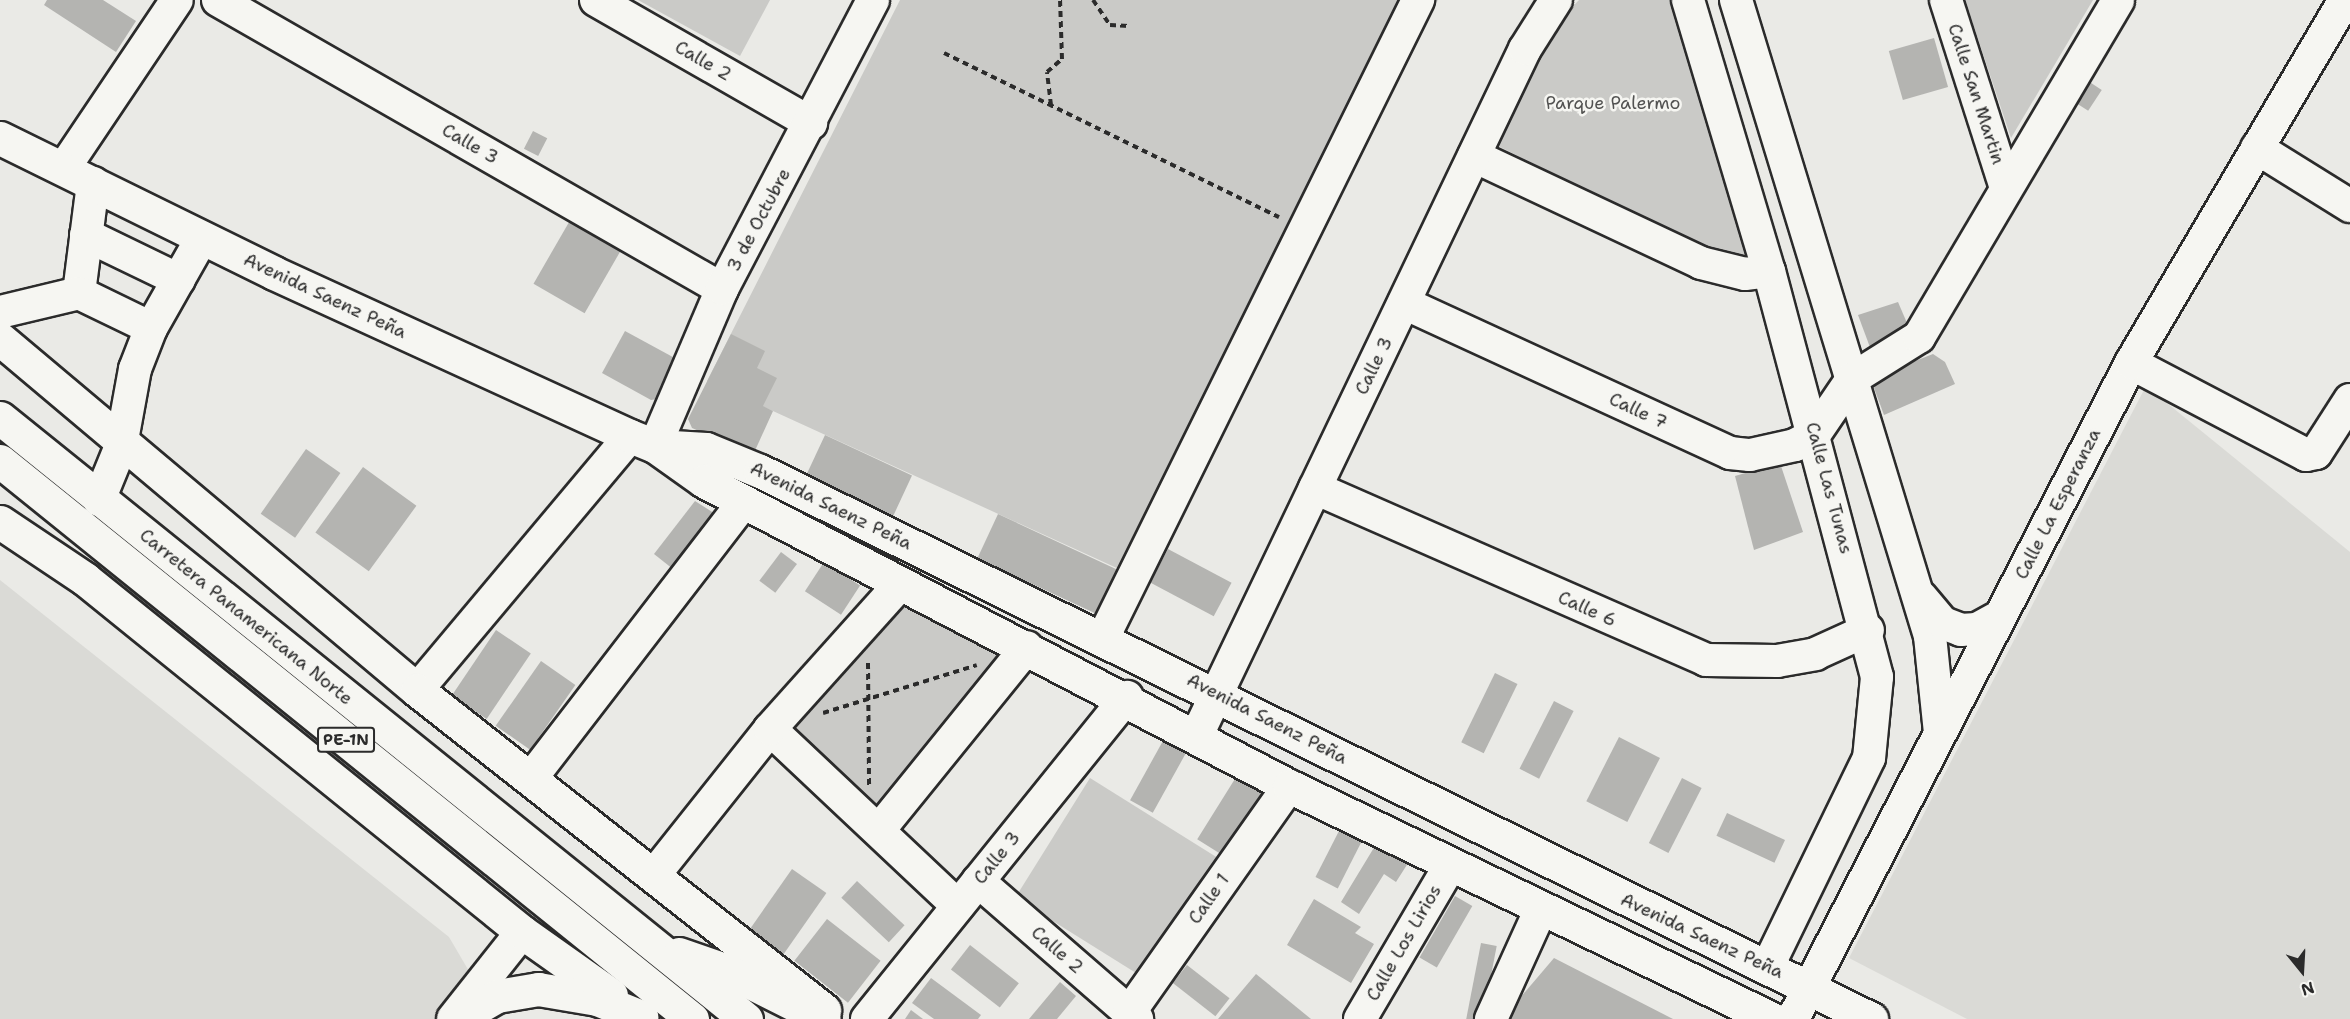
<!DOCTYPE html>
<html>
<head>
<meta charset="utf-8">
<style>
  body { margin:0 }
  #map { position:relative; width:2350px; height:1019px; overflow:hidden; background:#eaeae6; font-family:"Shantell Sans",sans-serif }
  div>[style] { position:absolute }
  .built>* { inset:0; background:#dadad6 }
  .green>* { inset:0; background:#cacac7; transform-origin:0 0 }
  .building>* { inset:0; background:#b4b4b1; transform-origin:0 0 }
  .path>* { height:4px; margin-top:-2px; transform-origin:0; background:repeating-linear-gradient(90deg,#2b2b2b 0 6px,transparent 0 10.5px) }
  .roads { filter:drop-shadow(2px 0 #2b2b2b) drop-shadow(-2px 0 #2b2b2b) drop-shadow(0 2px #2b2b2b) drop-shadow(0 -2px #2b2b2b) }
  .minor>* { height:32px; margin:-16px; padding:0 16px; transform-origin:16px; border-radius:16px; background:#f6f6f2 }
  .major>* { height:33px; margin:-16.5px; padding:0 16.5px; transform-origin:16.5px; border-radius:16.5px; background:#f6f6f2 }
  .highway>* { height:33px; margin:-16.5px; padding:0 16.5px; transform-origin:16.5px; border-radius:16.5px; background:#f6f6f2 }
  span { translate:-50% -50%; white-space:nowrap; text-align:center; line-height:1.15; -webkit-text-stroke:5px #f6f6f2; paint-order:stroke }
  .shield-label span { padding:2px 4px; background:#f6f6f2; border:2px solid; border-radius:4px; -webkit-text-stroke-width:0 }
  .shield-label { font-size:16px; color:#2b2b2b; font-weight:700 }
  .street-label { font-size:18px; color:#2b2b2b }
  .park-label { font-size:18px; color:#535352 }
  .north { position:absolute; left:2272px; top:941px; width:60px; height:60px; -webkit-text-stroke:4px #f6f6f2; paint-order:stroke; rotate:162deg; font-size:16px; font-weight:700; line-height:24px; text-align:center; color:#2b2b2b }
  .north::after { content:''; display:block; margin:auto; width:21px; height:27px; background:#2b2b2b; clip-path:polygon(50% 0,100% 100%,50% 72%,0 100%) }
</style>
</head>
<body>
<div id="map">
  <div class="built">
    <div style="clip-path:polygon(2146px 386px,2350px 552px,2350px 1019px,1967px 1019px,1849px 958px)"></div>
    <div style="clip-path:polygon(0 580px,449px 937px,497px 1019px,0 1019px)"></div>
  </div>
  <div class="green">
    <div style="clip-path:polygon(638px 0,770px 0,740px 56px)"></div>
    <div style="clip-path:polygon(900px 0,1438px 0,1125px 626px,1098px 614px,1119px 569px,707px 381px)"></div>
    <div style="clip-path:polygon(1579px 0,1675px 0,1752px 257px,1728px 261px,1492px 143px,1548px 32px)"></div>
    <div style="clip-path:polygon(1965px 0,2093px 0,2011px 138px)"></div>
    <div style="clip-path:polygon(907px 572px,1035px 638px,875px 839px,769px 743px)"></div>
    <div style="left:1090px;top:778px;width:157px;height:141px;rotate:32deg"></div>
  </div>
  <div class="building">
    <div style="clip-path:polygon(47px 0,103px 0,136px 21px,116px 52px,44px 5px)"></div>
    <div style="left:1934px;top:38px;width:51px;height:47px;rotate:74deg"></div>
    <div style="left:2085px;top:79px;width:20px;height:25px;rotate:33deg"></div>
    <div style="left:533px;top:131px;width:16px;height:20px;rotate:27deg"></div>
    <div style="left:572px;top:217px;width:59px;height:77px;rotate:30deg"></div>
    <div style="clip-path:polygon(1898px 302px,1907px 323px,1871px 350px,1858px 315px)"></div>
    <div style="clip-path:polygon(625px 331px,682px 362px,662px 398px,651px 400px,602px 373px)"></div>
    <div style="clip-path:polygon(731px 334px,765px 351px,757px 368px,777px 378px,763px 406px,773px 411px,753px 455px,692px 428px,688px 419px)"></div>
    <div style="clip-path:polygon(1933px 354px,1945px 362px,1955px 384px,1884px 415px,1874px 388px,1882px 374px)"></div>
    <div style="left:825px;top:435px;width:96px;height:50px;rotate:25deg"></div>
    <div style="left:306px;top:449px;width:42px;height:79px;rotate:35deg"></div>
    <div style="clip-path:polygon(1780px 463px,1803px 532px,1754px 550px,1735px 476px)"></div>
    <div style="left:363px;top:467px;width:66px;height:81px;rotate:36deg"></div>
    <div style="clip-path:polygon(695px 501px,717px 515px,683px 577px,654px 554px)"></div>
    <div style="left:998px;top:514px;width:133px;height:49px;rotate:25deg"></div>
    <div style="left:1168px;top:549px;width:72px;height:38px;rotate:28deg"></div>
    <div style="left:781px;top:552px;width:20px;height:36px;rotate:37deg"></div>
    <div style="left:824px;top:562px;width:43px;height:35px;rotate:33deg"></div>
    <div style="left:496px;top:630px;width:42px;height:79px;rotate:34deg"></div>
    <div style="left:541px;top:661px;width:42px;height:79px;rotate:35deg"></div>
    <div style="left:1495px;top:673px;width:25px;height:77px;rotate:26deg"></div>
    <div style="left:1554px;top:701px;width:22px;height:76px;rotate:27deg"></div>
    <div style="left:1619px;top:737px;width:46px;height:72px;rotate:27deg"></div>
    <div style="left:1164px;top:739px;width:26px;height:70px;rotate:29deg"></div>
    <div style="left:1238px;top:774px;width:31px;height:77px;rotate:32deg"></div>
    <div style="left:1682px;top:778px;width:22px;height:73px;rotate:27deg"></div>
    <div style="left:1727px;top:813px;width:64px;height:25px;rotate:25deg"></div>
    <div style="left:1340px;top:829px;width:25px;height:54px;rotate:27deg"></div>
    <div style="clip-path:polygon(1378px 841px,1410px 860px,1396px 882px,1384px 874px,1359px 914px,1341px 902px)"></div>
    <div style="left:792px;top:869px;width:42px;height:79px;rotate:35deg"></div>
    <div style="left:857px;top:881px;width:65px;height:23px;rotate:43deg"></div>
    <div style="left:1455px;top:896px;width:20px;height:71px;rotate:30deg"></div>
    <div style="clip-path:polygon(1314px 899px,1361px 927px,1355px 933px,1374px 944px,1351px 983px,1287px 945px)"></div>
    <div style="left:827px;top:919px;width:68px;height:53px;rotate:38deg"></div>
    <div style="left:1481px;top:943px;width:16px;height:78px;rotate:11deg"></div>
    <div style="left:970px;top:945px;width:62px;height:31px;rotate:38deg"></div>
    <div style="clip-path:polygon(1554px 958px,1673px 1019px,1502px 1019px)"></div>
    <div style="left:1187px;top:965px;width:54px;height:23px;rotate:38deg"></div>
    <div style="clip-path:polygon(1256px 974px,1311px 1019px,1218px 1019px)"></div>
    <div style="clip-path:polygon(931px 978px,981px 1015px,978px 1019px,934px 1019px,912px 1003px)"></div>
    <div style="clip-path:polygon(1060px 982px,1076px 996px,1057px 1019px,1029px 1019px)"></div>
    <div style="clip-path:polygon(911px 1010px,923px 1019px,905px 1019px)"></div>
  </div>
  <div class="path">
    <div style="left:1093px;top:0;width:30px;rotate:56deg"></div>
    <div style="left:1110px;top:25px;width:19px;rotate:3deg"></div>
    <div style="left:944px;top:53px;width:373px;rotate:26.1deg"></div>
    <div style="left:1051px;top:105px;width:33px;rotate:-97deg"></div>
    <div style="left:1047px;top:72px;width:20px;rotate:-41deg"></div>
    <div style="left:1062px;top:59px;width:59px;rotate:-91.9deg"></div>
    <div style="left:868px;top:663px;width:122px;rotate:89.5deg"></div>
    <div style="left:823px;top:713px;width:161px;rotate:-17.3deg"></div>
  </div>
  <div class="roads">
    <div class="minor">
      <div style="left:218px;top:0;width:581px;rotate:29.83deg"></div>
      <div style="left:596px;top:0;width:248px;rotate:29.8deg"></div>
      <div style="left:1688px;top:0;width:283px;rotate:73.4deg"></div>
      <div style="left:1769px;top:271px;width:420px;rotate:75.1deg"></div>
      <div style="left:1877px;top:677px;width:81px;rotate:95.6deg"></div>
      <div style="left:1869px;top:758px;width:231px;rotate:115.9deg"></div>
      <div style="left:1736px;top:0;width:665px;rotate:73.04deg"></div>
      <div style="left:1930px;top:636px;width:97px;rotate:84.1deg"></div>
      <div style="left:1946px;top:0;width:197px;rotate:72.3deg"></div>
      <div style="left:2257px;top:148px;width:110px;rotate:31.9deg"></div>
      <div style="left:1474px;top:156px;width:251px;rotate:25.2deg"></div>
      <div style="left:1701px;top:263px;width:45px;rotate:14deg"></div>
      <div style="left:1745px;top:274px;width:24px;rotate:-7deg"></div>
      <div style="left:64px;top:168px;width:202px;rotate:-56.1deg"></div>
      <div style="left:86px;top:235px;width:103px;rotate:25.8deg"></div>
      <div style="left:79px;top:293px;width:111px;rotate:-82.7deg"></div>
      <div style="left:1404px;top:303px;width:359px;rotate:24.7deg"></div>
      <div style="left:1730px;top:453px;width:20px;rotate:6deg"></div>
      <div style="left:1750px;top:455px;width:46px;rotate:-12.5deg"></div>
      <div style="left:1795px;top:445px;width:21px;rotate:-28deg"></div>
      <div style="left:1814px;top:435px;width:68px;rotate:-55.8deg"></div>
      <div style="left:1852px;top:379px;width:79px;rotate:-32.1deg"></div>
      <div style="left:1919px;top:337px;width:391px;rotate:-59.4deg"></div>
      <div style="left:0;top:312px;width:81px;rotate:-13.5deg"></div>
      <div style="left:79px;top:293px;width:80px;rotate:25.9deg"></div>
      <div style="left:2131px;top:363px;width:198px;rotate:27.7deg"></div>
      <div style="left:2306px;top:455px;width:10px;rotate:-11deg"></div>
      <div style="left:2316px;top:453px;width:63px;rotate:-57.3deg"></div>
      <div style="left:655px;top:446px;width:171px;rotate:-66.9deg"></div>
      <div style="left:722px;top:289px;width:326px;rotate:-62.4deg"></div>
      <div style="left:1315px;top:488px;width:427px;rotate:23.7deg"></div>
      <div style="left:1706px;top:660px;width:71px;rotate:0.8deg"></div>
      <div style="left:1777px;top:661px;width:39px;rotate:-10deg"></div>
      <div style="left:1815px;top:654px;width:58px;rotate:-24.4deg"></div>
      <div style="left:99px;top:500px;width:58px;rotate:-67.8deg"></div>
      <div style="left:121px;top:446px;width:78px;rotate:-79.7deg"></div>
      <div style="left:135px;top:369px;width:44px;rotate:-68.7deg"></div>
      <div style="left:151px;top:328px;width:103px;rotate:-60.5deg"></div>
      <div style="left:1921px;top:597px;width:34px;rotate:50deg"></div>
      <div style="left:1943px;top:623px;width:19px;rotate:21deg"></div>
      <div style="left:1961px;top:630px;width:16px;rotate:-4deg"></div>
      <div style="left:1977px;top:629px;width:25px;rotate:-29deg"></div>
      <div style="left:1103px;top:638px;width:712px;rotate:-63.72deg"></div>
      <div style="left:417px;top:690px;width:331px;rotate:-50deg"></div>
      <div style="left:770px;top:729px;width:258px;rotate:43.3deg"></div>
      <div style="left:1197px;top:735px;width:760px;rotate:-64.45deg"></div>
      <div style="left:1525px;top:49px;width:58px;rotate:-57.7deg"></div>
      <div style="left:532px;top:777px;width:347px;rotate:-52.4deg"></div>
      <div style="left:879px;top:830px;width:235px;rotate:-51deg"></div>
      <div style="left:654px;top:875px;width:186px;rotate:-51.5deg"></div>
      <div style="left:770px;top:729px;width:195px;rotate:-48.1deg"></div>
      <div style="left:978px;top:881px;width:211px;rotate:41deg"></div>
      <div style="left:1129px;top:1013px;width:278px;rotate:-54.8deg"></div>
      <div style="left:453px;top:1019px;width:111px;rotate:-51.6deg"></div>
      <div style="left:867px;top:1019px;width:414px;rotate:-51.1deg"></div>
      <div style="left:1360px;top:1019px;width:176px;rotate:-59.6deg"></div>
      <div style="left:1491px;top:1019px;width:121px;rotate:-65.6deg"></div>
      <div style="left:1793px;top:1019px;width:738px;rotate:-62.74deg"></div>
      <div style="left:2131px;top:363px;width:421px;rotate:-59.5deg"></div>
    </div>
    <div class="major">
      <div style="left:0;top:138px;width:305px;rotate:26.2deg"></div>
      <div style="left:274px;top:273px;width:392px;rotate:24.6deg"></div>
      <div style="left:630px;top:436px;width:27px;rotate:22deg"></div>
      <div style="left:655px;top:446px;width:51px;rotate:3.4deg"></div>
      <div style="left:706px;top:449px;width:58px;rotate:22.2deg"></div>
      <div style="left:760px;top:471px;width:1239px;rotate:26.25deg"></div>
      <div style="left:0;top:339px;width:545px;rotate:40.09deg"></div>
      <div style="left:417px;top:690px;width:518px;rotate:38.18deg"></div>
      <div style="left:655px;top:446px;width:60px;rotate:35.5deg"></div>
      <div style="left:704px;top:481px;width:660px;rotate:27.54deg"></div>
      <div style="left:1289px;top:786px;width:536px;rotate:25.75deg"></div>
      <div style="left:0;top:522px;width:102px;rotate:33.8deg"></div>
      <div style="left:85px;top:579px;width:562px;rotate:38.93deg"></div>
    </div>
    <div class="highway">
      <div style="left:0;top:418px;width:958px;rotate:38.86deg"></div>
      <div style="left:0;top:461px;width:889px;rotate:38.88deg"></div>
      <div style="left:522px;top:932px;width:109px;rotate:35.3deg"></div>
      <div style="left:679px;top:954px;width:52px;rotate:19.1deg"></div>
      <div style="left:728px;top:971px;width:107px;rotate:26.6deg"></div>
      <div style="left:457px;top:1019px;width:46px;rotate:-29.9deg"></div>
      <div style="left:497px;top:996px;width:42px;rotate:-9.7deg"></div>
      <div style="left:538px;top:989px;width:60px;rotate:9.6deg"></div>
      <div style="left:597px;top:999px;width:48px;rotate:22.2deg"></div>
    </div>
  </div>
  <div class="shield-label">
    <span style="left:346px;top:740px">PE-1N</span>
  </div>
  <div class="street-label">
    <span style="left:703px;top:61px;rotate:30deg">Calle 2</span>
    <span style="left:1976px;top:94px;rotate:72deg">Calle San Martin</span>
    <span style="left:470px;top:144px;rotate:30deg">Calle 3</span>
    <span style="left:759px;top:220px;rotate:-62deg">3 de Octubre</span>
    <span style="left:325px;top:296px;rotate:25deg">Avenida Saenz Peña</span>
    <span style="left:1374px;top:366px;rotate:-64deg">Calle 3</span>
    <span style="left:1638px;top:411px;rotate:25deg">Calle 7</span>
    <span style="left:1829px;top:488px;rotate:75deg">Calle Las Tunas</span>
    <span style="left:2058px;top:504px;rotate:-63deg">Calle La Esperanza</span>
    <span style="left:831px;top:506px;rotate:26deg">Avenida Saenz Peña</span>
    <span style="left:1587px;top:609px;rotate:24deg">Calle 6</span>
    <span style="left:246px;top:617px;rotate:39deg">Carretera Panamericana Norte</span>
    <span style="left:1267px;top:719px;rotate:27deg">Avenida Saenz Peña</span>
    <span style="left:997px;top:858px;rotate:-51deg">Calle 3</span>
    <span style="left:1209px;top:899px;rotate:-55deg">Calle 1</span>
    <span style="left:1702px;top:936px;rotate:25deg">Avenida Saenz Peña</span>
    <span style="left:1404px;top:943px;rotate:-60deg">Calle Los Lirios</span>
    <span style="left:1057px;top:950px;rotate:41deg">Calle 2</span>
  </div>
  <div class="park-label">
    <span style="left:1613px;top:103px">Parque Palermo</span>
  </div>
  <div class="north">N</div>
</div>
</body>
</html>
